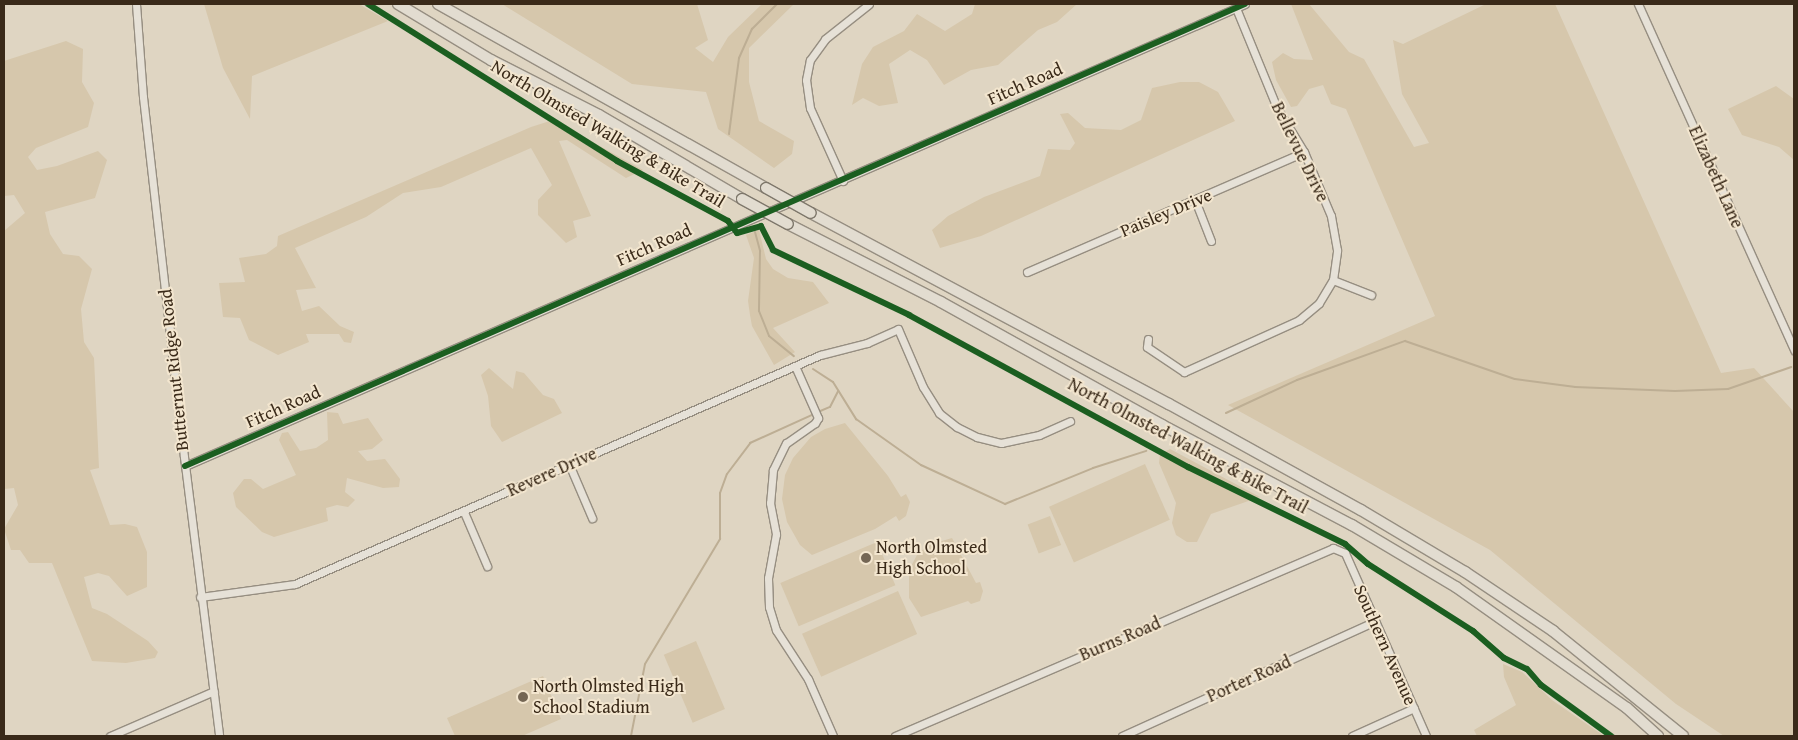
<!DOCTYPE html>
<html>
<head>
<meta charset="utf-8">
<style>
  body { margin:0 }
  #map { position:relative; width:1798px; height:740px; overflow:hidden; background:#dfd5c2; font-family:"Gentium Book Plus",serif }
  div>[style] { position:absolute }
  .green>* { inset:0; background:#d6c7ac; transform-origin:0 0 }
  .stream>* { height:2px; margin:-1px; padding:0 1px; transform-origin:1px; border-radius:1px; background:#bdae94 }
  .roads { filter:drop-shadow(1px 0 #968e81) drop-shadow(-1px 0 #968e81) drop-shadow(0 1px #968e81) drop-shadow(0 -1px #968e81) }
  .minor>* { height:7px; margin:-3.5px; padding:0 3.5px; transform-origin:3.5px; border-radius:3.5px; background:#e6e1d7 }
  .highway>* { height:10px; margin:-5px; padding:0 5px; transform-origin:5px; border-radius:5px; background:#e2dcd0 }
  .bridges { filter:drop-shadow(1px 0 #7e776b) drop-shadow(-1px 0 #7e776b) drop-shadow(0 1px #7e776b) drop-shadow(0 -1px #7e776b) }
  .highway-bridge>* { height:10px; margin:-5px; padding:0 5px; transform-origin:5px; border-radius:5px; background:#e2dcd0 }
  .cycleway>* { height:6px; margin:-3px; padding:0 3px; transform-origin:3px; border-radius:3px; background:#1b5e20 }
  .dots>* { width:14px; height:14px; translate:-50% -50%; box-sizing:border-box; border:2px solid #f3e6cf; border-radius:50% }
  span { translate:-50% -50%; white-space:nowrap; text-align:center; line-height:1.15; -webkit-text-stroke:4px #f3e6cf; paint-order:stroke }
  .street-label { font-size:18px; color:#3a2a19 }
  .poi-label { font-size:18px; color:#3a2a19 }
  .left { translate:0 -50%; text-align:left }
  .frame { position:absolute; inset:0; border:5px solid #3a2a19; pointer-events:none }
</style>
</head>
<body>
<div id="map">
  <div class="green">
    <div style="clip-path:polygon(204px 4px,359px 4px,388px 21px,252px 76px,250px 119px,223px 68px)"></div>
    <div style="clip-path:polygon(502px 4px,697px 4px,708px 40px,695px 48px,713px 62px,728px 37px,762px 4px,794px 4px,749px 48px,749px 82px,759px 121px,794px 141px,792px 154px,774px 168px,718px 129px,706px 92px,632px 84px)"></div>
    <div style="clip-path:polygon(975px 4px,1077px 4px,1057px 22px,1038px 30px,998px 65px,971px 70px,944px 85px,927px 60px,910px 50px,889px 64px,898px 103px,879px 106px,863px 98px,852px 105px,862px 64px,873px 47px,904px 31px,917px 14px,945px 31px,972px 14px)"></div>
    <div style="clip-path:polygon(1291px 4px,1309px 4px,1349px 52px,1364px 59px,1414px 147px,1429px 143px,1402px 94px,1393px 40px,1403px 44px,1486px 4px,1555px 4px,1721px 373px,1754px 368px,1794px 412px,1794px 736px,1724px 736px,1676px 704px,1490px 550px,1228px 405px,1435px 316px,1346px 109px,1331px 104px,1323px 85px,1309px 89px,1297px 106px,1291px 107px,1276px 80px,1272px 62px,1283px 53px,1294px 59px,1313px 60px)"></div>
    <div style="clip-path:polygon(66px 41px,83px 49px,82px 82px,94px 103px,88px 127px,36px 148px,28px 157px,37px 170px,57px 166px,98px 151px,107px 160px,95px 198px,45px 212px,50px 234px,63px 254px,79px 256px,92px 269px,81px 309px,84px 342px,94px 358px,99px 468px,90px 470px,110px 525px,125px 524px,137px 527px,147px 552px,147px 587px,127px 596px,109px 576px,98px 573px,84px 577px,92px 608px,107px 614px,148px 641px,158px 652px,155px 658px,126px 663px,92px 661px,52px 563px,29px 563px,20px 550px,11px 550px,4px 529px,18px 505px,14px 488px,4px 489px,4px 231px,25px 213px,14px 195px,4px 196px,4px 61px)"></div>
    <div style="clip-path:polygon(1180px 82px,1199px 82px,1218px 92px,1235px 121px,981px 236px,940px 248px,932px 230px,948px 216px,984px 197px,1040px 176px,1048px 149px,1070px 150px,1075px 143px,1060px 114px,1068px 113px,1085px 128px,1121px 130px,1141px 120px,1152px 88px)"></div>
    <div style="clip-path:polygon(1776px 86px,1794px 99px,1794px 160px,1779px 147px,1742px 135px,1728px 109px)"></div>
    <div style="clip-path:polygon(553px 120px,643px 170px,626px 178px,567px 140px,559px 141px,591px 216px,573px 221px,577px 237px,566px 243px,538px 215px,538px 200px,552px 185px,531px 148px,441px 187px,403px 193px,366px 217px,295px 248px,316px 288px,296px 290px,302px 311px,319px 306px,340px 326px,354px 332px,351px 343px,344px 342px,339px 334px,306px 334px,309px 342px,278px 355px,249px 340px,240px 318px,223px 317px,219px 283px,245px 282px,239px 258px,266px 254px,277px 246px,278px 236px,531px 127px)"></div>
    <div style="clip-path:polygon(759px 230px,766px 259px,773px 269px,788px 278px,813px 282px,829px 303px,773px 328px,795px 352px,774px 365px,752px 326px,750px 315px,748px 301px,754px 258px,746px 235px)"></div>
    <div style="clip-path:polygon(489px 368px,513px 389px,516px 371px,524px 373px,543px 395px,554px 399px,562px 413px,502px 442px,491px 426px,488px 396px,481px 375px)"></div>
    <div style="clip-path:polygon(327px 412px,338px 413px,343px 424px,368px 418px,383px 440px,372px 449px,358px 451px,367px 461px,385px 459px,400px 479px,399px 487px,383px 488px,347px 478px,345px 492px,355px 500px,348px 507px,337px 505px,326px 508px,328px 521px,274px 537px,262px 532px,236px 507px,233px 493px,244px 479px,251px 479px,263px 489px,296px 475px,279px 440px,282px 433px,288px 432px,300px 451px,316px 448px,328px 440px)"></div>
    <div style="clip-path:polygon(845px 423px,888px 476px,901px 497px,906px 494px,910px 502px,906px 516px,899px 521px,896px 516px,875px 529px,812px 555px,800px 545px,787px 522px,782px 499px,785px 475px,793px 458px,811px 437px,825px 429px)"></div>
    <div style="clip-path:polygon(1170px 449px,1260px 497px,1211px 514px,1197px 542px,1187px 542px,1176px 535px,1172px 523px,1176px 503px,1159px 463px,1160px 454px)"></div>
    <div style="left:1145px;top:464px;width:61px;height:105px;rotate:66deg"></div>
    <div style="left:1050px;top:516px;width:31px;height:24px;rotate:69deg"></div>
    <div style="clip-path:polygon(952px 538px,976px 583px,980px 582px,983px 591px,980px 601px,971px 604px,968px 601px,921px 617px,909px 598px,909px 570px,917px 555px,928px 545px)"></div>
    <div style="left:877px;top:542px;width:47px;height:105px;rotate:67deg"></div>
    <div style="left:898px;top:591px;width:47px;height:105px;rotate:66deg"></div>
    <div style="left:696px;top:641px;width:74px;height:35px;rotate:67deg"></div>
    <div style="clip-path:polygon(1503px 664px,1522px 672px,1552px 700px,1604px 736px,1477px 736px,1474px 730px,1516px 705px,1504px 677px)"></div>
    <div style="clip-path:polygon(543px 676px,561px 719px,522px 736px,455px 736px,447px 718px)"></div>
  </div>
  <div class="stream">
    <div style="left:729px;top:134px;width:77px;rotate:-82.5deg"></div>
    <div style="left:739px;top:58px;width:32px;rotate:-66deg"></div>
    <div style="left:752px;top:29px;width:35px;rotate:-45deg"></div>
    <div style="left:755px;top:232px;width:20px;rotate:75deg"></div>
    <div style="left:760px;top:251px;width:60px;rotate:91deg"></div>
    <div style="left:759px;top:311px;width:27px;rotate:68deg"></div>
    <div style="left:769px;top:336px;width:32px;rotate:39deg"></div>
    <div style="left:813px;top:369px;width:24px;rotate:33deg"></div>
    <div style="left:833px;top:382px;width:44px;rotate:58.1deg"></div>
    <div style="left:856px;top:419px;width:80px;rotate:35.3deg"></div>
    <div style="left:921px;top:465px;width:93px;rotate:24.9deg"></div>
    <div style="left:1005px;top:504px;width:95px;rotate:-22.2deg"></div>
    <div style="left:1093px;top:468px;width:56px;rotate:-17.8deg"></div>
    <div style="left:818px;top:412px;width:13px;rotate:-23deg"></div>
    <div style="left:830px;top:407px;width:18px;rotate:-63deg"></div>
    <div style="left:1226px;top:413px;width:78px;rotate:-24.9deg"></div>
    <div style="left:1297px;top:380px;width:115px;rotate:-19.9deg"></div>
    <div style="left:1405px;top:341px;width:116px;rotate:19.1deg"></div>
    <div style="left:1515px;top:379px;width:61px;rotate:7.6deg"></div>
    <div style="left:1575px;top:387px;width:100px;rotate:2.3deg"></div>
    <div style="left:1675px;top:391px;width:53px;rotate:-2.2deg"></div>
    <div style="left:1728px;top:389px;width:67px;rotate:-19.2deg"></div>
    <div style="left:631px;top:736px;width:73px;rotate:-79deg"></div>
    <div style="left:645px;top:664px;width:146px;rotate:-59deg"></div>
    <div style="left:720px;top:539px;width:46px;rotate:-90deg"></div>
    <div style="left:720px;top:493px;width:20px;rotate:-70deg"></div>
    <div style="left:727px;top:474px;width:39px;rotate:-53deg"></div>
    <div style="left:750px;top:443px;width:70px;rotate:-24.4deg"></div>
  </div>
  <div class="roads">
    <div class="minor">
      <div style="left:136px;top:4px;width:93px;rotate:85.7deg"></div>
      <div style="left:143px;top:97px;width:362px;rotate:83.5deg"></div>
      <div style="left:184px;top:457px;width:281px;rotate:82.8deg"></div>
      <div style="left:1638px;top:4px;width:380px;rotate:65.7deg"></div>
      <div style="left:843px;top:181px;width:80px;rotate:-114.3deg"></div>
      <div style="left:810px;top:108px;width:28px;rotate:-98deg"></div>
      <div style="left:806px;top:80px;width:20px;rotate:-79deg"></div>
      <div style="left:810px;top:60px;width:26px;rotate:-54deg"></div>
      <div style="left:825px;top:39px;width:56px;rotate:-38.5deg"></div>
      <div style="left:1195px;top:200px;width:44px;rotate:68.7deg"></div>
      <div style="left:1027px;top:272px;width:302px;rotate:-23.4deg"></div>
      <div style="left:1333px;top:280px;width:41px;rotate:21.5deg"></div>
      <div style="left:1148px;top:339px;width:8px;rotate:97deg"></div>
      <div style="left:1147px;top:347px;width:45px;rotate:34deg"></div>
      <div style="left:1184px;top:372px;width:126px;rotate:-24.3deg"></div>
      <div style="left:1299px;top:320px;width:26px;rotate:-40deg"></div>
      <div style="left:1319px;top:303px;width:27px;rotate:-59deg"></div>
      <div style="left:1333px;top:280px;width:30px;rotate:-82deg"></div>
      <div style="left:1337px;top:250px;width:35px;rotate:-100deg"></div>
      <div style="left:1331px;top:216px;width:69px;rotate:-112.9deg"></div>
      <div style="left:1304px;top:152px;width:52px;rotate:-121.5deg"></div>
      <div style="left:1277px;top:108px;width:108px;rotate:-112.3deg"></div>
      <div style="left:795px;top:366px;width:57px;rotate:66.1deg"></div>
      <div style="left:818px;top:418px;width:6px;rotate:121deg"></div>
      <div style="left:815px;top:423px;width:35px;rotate:145deg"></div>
      <div style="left:786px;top:443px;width:30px;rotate:116deg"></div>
      <div style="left:773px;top:470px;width:33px;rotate:95deg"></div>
      <div style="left:770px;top:503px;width:32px;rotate:79deg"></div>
      <div style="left:776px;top:534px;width:45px;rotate:100.3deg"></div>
      <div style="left:768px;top:578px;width:29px;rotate:88deg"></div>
      <div style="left:769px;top:607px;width:24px;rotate:73deg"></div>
      <div style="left:776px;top:630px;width:59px;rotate:56.9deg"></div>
      <div style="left:808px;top:679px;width:62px;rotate:66.3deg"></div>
      <div style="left:569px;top:464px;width:59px;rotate:66.9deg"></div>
      <div style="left:185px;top:466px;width:1156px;rotate:-23.55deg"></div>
      <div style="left:464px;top:512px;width:59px;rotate:66.9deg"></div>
      <div style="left:200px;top:597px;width:96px;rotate:-7.8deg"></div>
      <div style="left:295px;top:584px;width:573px;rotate:-23.57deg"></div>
      <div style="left:820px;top:355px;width:49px;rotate:-14.3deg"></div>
      <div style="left:867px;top:343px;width:34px;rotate:-24deg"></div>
      <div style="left:898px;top:329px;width:63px;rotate:66.7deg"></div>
      <div style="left:923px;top:387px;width:31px;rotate:58deg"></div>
      <div style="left:939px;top:413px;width:23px;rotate:38deg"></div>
      <div style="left:957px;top:427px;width:22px;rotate:27deg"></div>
      <div style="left:977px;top:437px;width:25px;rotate:14deg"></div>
      <div style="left:1001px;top:443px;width:39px;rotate:-12deg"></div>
      <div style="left:1039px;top:435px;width:34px;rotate:-24deg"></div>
      <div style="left:110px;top:736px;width:113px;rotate:-23.4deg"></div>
      <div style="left:895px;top:736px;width:477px;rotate:-23.2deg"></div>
      <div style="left:1333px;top:548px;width:13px;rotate:23deg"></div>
      <div style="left:1345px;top:553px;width:200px;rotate:66.1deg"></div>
      <div style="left:1122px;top:736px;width:278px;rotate:-24.4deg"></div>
      <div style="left:1352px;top:736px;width:68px;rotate:-24.3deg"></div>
    </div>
    <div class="highway">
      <div style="left:398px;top:4px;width:109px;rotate:31.1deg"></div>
      <div style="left:491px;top:60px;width:121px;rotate:27deg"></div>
      <div style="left:599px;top:115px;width:166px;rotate:30.4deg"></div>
      <div style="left:438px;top:4px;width:376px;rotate:29.3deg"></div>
      <div style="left:811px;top:213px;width:406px;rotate:28.1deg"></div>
      <div style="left:1169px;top:404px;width:219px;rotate:28.9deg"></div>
      <div style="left:1361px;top:510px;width:121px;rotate:30.8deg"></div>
      <div style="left:1465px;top:572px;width:106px;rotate:33.8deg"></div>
      <div style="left:1553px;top:631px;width:167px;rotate:38.9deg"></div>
      <div style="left:788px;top:224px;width:172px;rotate:27deg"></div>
      <div style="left:941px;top:302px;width:253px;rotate:29.1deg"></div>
      <div style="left:1162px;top:425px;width:215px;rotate:27.8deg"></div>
      <div style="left:1352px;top:525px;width:121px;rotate:30.8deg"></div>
      <div style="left:1456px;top:587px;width:209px;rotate:35.3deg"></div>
      <div style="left:1627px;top:708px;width:42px;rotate:42.1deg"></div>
    </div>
  </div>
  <div class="bridges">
    <div class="highway-bridge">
      <div style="left:766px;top:188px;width:51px;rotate:29.1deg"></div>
      <div style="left:742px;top:199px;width:52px;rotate:28.5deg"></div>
    </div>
  </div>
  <div class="cycleway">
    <div style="left:368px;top:4px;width:294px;rotate:32.2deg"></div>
    <div style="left:617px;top:161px;width:126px;rotate:28.4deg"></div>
    <div style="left:728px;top:221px;width:15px;rotate:53deg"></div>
    <div style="left:737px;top:233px;width:25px;rotate:-16deg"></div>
    <div style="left:761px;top:226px;width:27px;rotate:63deg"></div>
    <div style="left:773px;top:250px;width:151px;rotate:25.5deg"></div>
    <div style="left:909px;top:315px;width:318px;rotate:28.6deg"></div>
    <div style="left:1188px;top:467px;width:175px;rotate:26.1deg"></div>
    <div style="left:1345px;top:544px;width:30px;rotate:41deg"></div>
    <div style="left:1368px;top:564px;width:125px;rotate:32.5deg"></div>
    <div style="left:1473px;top:631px;width:41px;rotate:41.1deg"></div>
    <div style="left:1504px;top:658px;width:25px;rotate:26deg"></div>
    <div style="left:1527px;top:669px;width:21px;rotate:49deg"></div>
    <div style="left:1541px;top:685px;width:87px;rotate:36.1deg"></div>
    <div style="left:185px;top:466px;width:1156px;rotate:-23.55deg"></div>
  </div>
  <div class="dots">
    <div style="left:866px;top:558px;background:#746654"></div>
    <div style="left:523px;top:697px;background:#746654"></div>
  </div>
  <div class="street-label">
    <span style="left:1025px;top:84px;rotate:-24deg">Fitch Road</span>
    <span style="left:608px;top:134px;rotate:31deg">North Olmsted Walking &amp; Bike Trail</span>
    <span style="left:1300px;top:152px;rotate:64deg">Bellevue Drive</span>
    <span style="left:1716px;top:177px;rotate:66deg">Elizabeth Lane</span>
    <span style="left:1166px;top:213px;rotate:-23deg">Paisley Drive</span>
    <span style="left:654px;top:245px;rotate:-24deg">Fitch Road</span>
    <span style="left:174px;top:370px;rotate:-96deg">Butternut Ridge Road</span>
    <span style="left:283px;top:407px;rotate:-24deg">Fitch Road</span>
    <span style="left:1188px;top:446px;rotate:28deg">North Olmsted Walking &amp; Bike Trail</span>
    <span style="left:552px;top:472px;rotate:-24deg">Revere Drive</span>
    <span style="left:1120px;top:639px;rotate:-23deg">Burns Road</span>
    <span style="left:1385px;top:645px;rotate:66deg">Southern Avenue</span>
    <span style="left:1249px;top:679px;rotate:-24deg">Porter Road</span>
  </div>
  <div class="poi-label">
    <span class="left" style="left:876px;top:558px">North Olmsted<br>High School</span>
    <span class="left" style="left:533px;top:697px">North Olmsted High<br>School Stadium</span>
  </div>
  <div class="frame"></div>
</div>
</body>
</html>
